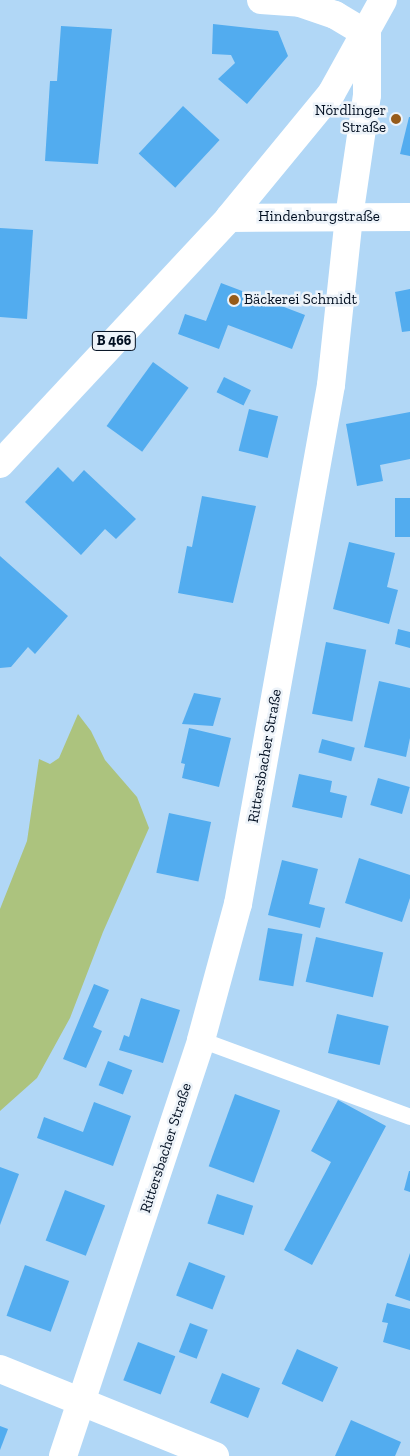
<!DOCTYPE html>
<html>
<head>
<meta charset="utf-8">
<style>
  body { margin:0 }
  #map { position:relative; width:410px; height:1456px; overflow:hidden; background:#b1d7f6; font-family:"Zilla Slab",serif }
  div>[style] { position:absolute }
  .green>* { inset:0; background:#acc37e }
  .building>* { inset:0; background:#52acef; transform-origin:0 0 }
  .service>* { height:16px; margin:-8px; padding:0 8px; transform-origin:8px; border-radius:8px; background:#fff }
  .minor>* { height:28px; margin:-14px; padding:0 14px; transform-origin:14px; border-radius:14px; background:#fff }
  .tertiary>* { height:28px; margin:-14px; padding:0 14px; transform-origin:14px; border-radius:14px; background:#fff }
  .secondary>* { height:28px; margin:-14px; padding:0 14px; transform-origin:14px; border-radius:14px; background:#fff }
  .primary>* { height:28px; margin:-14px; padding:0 14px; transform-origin:14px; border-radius:14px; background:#fff }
  .dots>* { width:14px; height:14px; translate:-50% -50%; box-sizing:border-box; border:2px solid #edf3f9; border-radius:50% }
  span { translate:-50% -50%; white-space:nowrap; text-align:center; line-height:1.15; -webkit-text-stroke:5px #edf3f9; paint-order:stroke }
  .shield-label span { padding:1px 4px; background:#edf3f9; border:1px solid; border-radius:4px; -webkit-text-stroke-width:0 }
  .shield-label { font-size:14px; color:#000e20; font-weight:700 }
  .poi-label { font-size:15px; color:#000e20 }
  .right { translate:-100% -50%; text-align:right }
  .left { translate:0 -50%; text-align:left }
  .street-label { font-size:15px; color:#000e20 }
</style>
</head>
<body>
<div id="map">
  <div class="green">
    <div style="clip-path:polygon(78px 714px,91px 731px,105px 760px,137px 797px,149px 828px,103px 932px,70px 1018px,37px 1078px,0 1111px,0 909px,27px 841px,39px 759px,50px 764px,59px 758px)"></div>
  </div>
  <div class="building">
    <div style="clip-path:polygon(213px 24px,278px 31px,288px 56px,247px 104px,218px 79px,235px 63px,231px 55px,212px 54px)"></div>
    <div style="clip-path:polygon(61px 26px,112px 29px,98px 164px,45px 161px,50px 81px,57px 81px)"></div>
    <div style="left:183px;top:106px;width:50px;height:65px;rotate:43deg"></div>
    <div style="clip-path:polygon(409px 117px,410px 117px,410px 156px,400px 154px)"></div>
    <div style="clip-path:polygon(0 228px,33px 230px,27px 319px,0 317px)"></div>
    <div style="clip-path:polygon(221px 283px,305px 315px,292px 349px,228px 325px,219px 349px,178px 334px,185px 314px,206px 321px)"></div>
    <div style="clip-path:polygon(410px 289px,410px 331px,402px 332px,395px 292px)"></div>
    <div style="left:153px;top:362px;width:44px;height:79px;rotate:36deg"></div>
    <div style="left:224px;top:377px;width:30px;height:17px;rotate:26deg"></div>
    <div style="left:249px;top:409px;width:30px;height:43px;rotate:14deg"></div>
    <div style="clip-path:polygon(410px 412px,410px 459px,380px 465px,383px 481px,357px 486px,346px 424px)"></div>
    <div style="clip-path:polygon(58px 467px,73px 482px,84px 470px,136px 519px,116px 539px,105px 529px,81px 555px,25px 502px)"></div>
    <div style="clip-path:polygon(202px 496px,256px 506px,233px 603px,178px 593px,187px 546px,192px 547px)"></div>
    <div style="left:410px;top:498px;width:39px;height:15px;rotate:90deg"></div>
    <div style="clip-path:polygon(349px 542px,395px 553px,387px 587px,398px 590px,389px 624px,333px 609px)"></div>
    <div style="clip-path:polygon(0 556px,68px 616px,35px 654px,28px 647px,11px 667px,0 668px)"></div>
    <div style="clip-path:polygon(398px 629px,410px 632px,410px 648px,395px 644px)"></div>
    <div style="left:326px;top:642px;width:41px;height:73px;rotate:11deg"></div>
    <div style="clip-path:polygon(379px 681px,410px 688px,410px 738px,406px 757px,364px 747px)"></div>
    <div style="clip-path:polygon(194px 693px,221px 698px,213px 726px,182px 724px)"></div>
    <div style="clip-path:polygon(189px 728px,231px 738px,219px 787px,182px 778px,185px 764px,181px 763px)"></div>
    <div style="left:322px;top:739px;width:34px;height:14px;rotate:15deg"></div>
    <div style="clip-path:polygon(299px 774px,332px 781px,330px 792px,347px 796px,342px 818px,292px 807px)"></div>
    <div style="left:378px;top:778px;width:33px;height:28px;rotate:16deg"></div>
    <div style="left:169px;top:813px;width:43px;height:61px;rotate:12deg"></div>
    <div style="clip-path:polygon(359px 858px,410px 875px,410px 898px,402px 922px,345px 903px)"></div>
    <div style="clip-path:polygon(282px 860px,318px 869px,309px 904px,325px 908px,320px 928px,268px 915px)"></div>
    <div style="left:268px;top:928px;width:35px;height:53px;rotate:10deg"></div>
    <div style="left:316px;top:937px;width:69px;height:46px;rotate:13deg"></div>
    <div style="clip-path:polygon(94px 984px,109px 990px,93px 1027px,102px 1031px,86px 1068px,63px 1059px)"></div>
    <div style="clip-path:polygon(141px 998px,180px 1010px,163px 1063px,119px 1050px,124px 1035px,129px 1037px)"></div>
    <div style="left:337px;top:1014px;width:53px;height:40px;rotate:13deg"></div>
    <div style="left:108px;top:1061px;width:26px;height:26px;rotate:21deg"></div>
    <div style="left:235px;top:1094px;width:48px;height:77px;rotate:20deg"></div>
    <div style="clip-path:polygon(338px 1100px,386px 1126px,312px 1265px,284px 1250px,331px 1162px,311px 1151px)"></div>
    <div style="clip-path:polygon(94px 1102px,131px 1116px,113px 1166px,37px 1138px,44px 1117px,83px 1132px)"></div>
    <div style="clip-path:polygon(0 1167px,19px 1174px,0 1225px)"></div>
    <div style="clip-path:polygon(409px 1171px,410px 1171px,410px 1192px,404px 1190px)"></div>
    <div style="left:65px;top:1190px;width:43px;height:54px;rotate:21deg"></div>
    <div style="left:217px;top:1194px;width:38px;height:31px;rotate:18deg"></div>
    <div style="clip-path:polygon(410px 1253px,410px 1301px,395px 1296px)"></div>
    <div style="left:189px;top:1262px;width:39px;height:36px;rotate:21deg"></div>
    <div style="left:25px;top:1265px;width:47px;height:54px;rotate:20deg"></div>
    <div style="clip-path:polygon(387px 1303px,410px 1309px,410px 1350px,383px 1342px,388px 1323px,382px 1322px)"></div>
    <div style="left:190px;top:1323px;width:19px;height:31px;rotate:21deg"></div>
    <div style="left:138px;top:1342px;width:40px;height:41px;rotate:21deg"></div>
    <div style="left:297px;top:1349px;width:45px;height:38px;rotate:24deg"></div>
    <div style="left:222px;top:1373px;width:41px;height:32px;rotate:22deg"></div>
    <div style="clip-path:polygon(351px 1420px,401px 1442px,395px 1456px,335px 1456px)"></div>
    <div style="clip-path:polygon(0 1426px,8px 1429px,0 1450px)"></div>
  </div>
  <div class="service">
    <div style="left:201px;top:1040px;width:223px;rotate:20.2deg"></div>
  </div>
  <div class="minor">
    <div style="left:261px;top:0;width:39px;rotate:4deg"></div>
    <div style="left:300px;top:3px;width:37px;rotate:19deg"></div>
    <div style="left:335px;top:15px;width:37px;rotate:31deg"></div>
  </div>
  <div class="tertiary">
    <div style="left:229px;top:218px;width:181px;rotate:-0.3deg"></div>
    <div style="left:0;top:1369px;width:232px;rotate:22deg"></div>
  </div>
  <div class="secondary">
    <div style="left:63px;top:1456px;width:438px;rotate:-71.6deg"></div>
    <div style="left:201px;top:1040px;width:141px;rotate:-74.8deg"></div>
    <div style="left:238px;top:904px;width:527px;rotate:-79.84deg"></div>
    <div style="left:331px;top:385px;width:169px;rotate:-83.9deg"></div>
    <div style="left:349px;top:217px;width:123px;rotate:-81.6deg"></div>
    <div style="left:367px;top:95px;width:61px;rotate:-90deg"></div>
  </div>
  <div class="primary">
    <div style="left:0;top:464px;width:336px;rotate:-47deg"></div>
    <div style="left:229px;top:218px;width:161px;rotate:-50.6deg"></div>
    <div style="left:331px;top:94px;width:107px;rotate:-61deg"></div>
  </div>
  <div class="dots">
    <div style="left:396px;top:119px;background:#965b1a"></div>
    <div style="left:234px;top:300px;background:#965b1a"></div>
  </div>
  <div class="shield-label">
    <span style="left:114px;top:341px">B 466</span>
  </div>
  <div class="poi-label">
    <span class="right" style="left:386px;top:119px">Nördlinger<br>Straße</span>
    <span class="left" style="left:244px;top:300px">Bäckerei Schmidt</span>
  </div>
  <div class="street-label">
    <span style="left:319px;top:217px">Hindenburgstraße</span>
    <span style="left:265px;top:756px;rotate:-80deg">Rittersbacher Straße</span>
    <span style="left:166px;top:1148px;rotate:-72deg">Rittersbacher Straße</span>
  </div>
</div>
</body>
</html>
